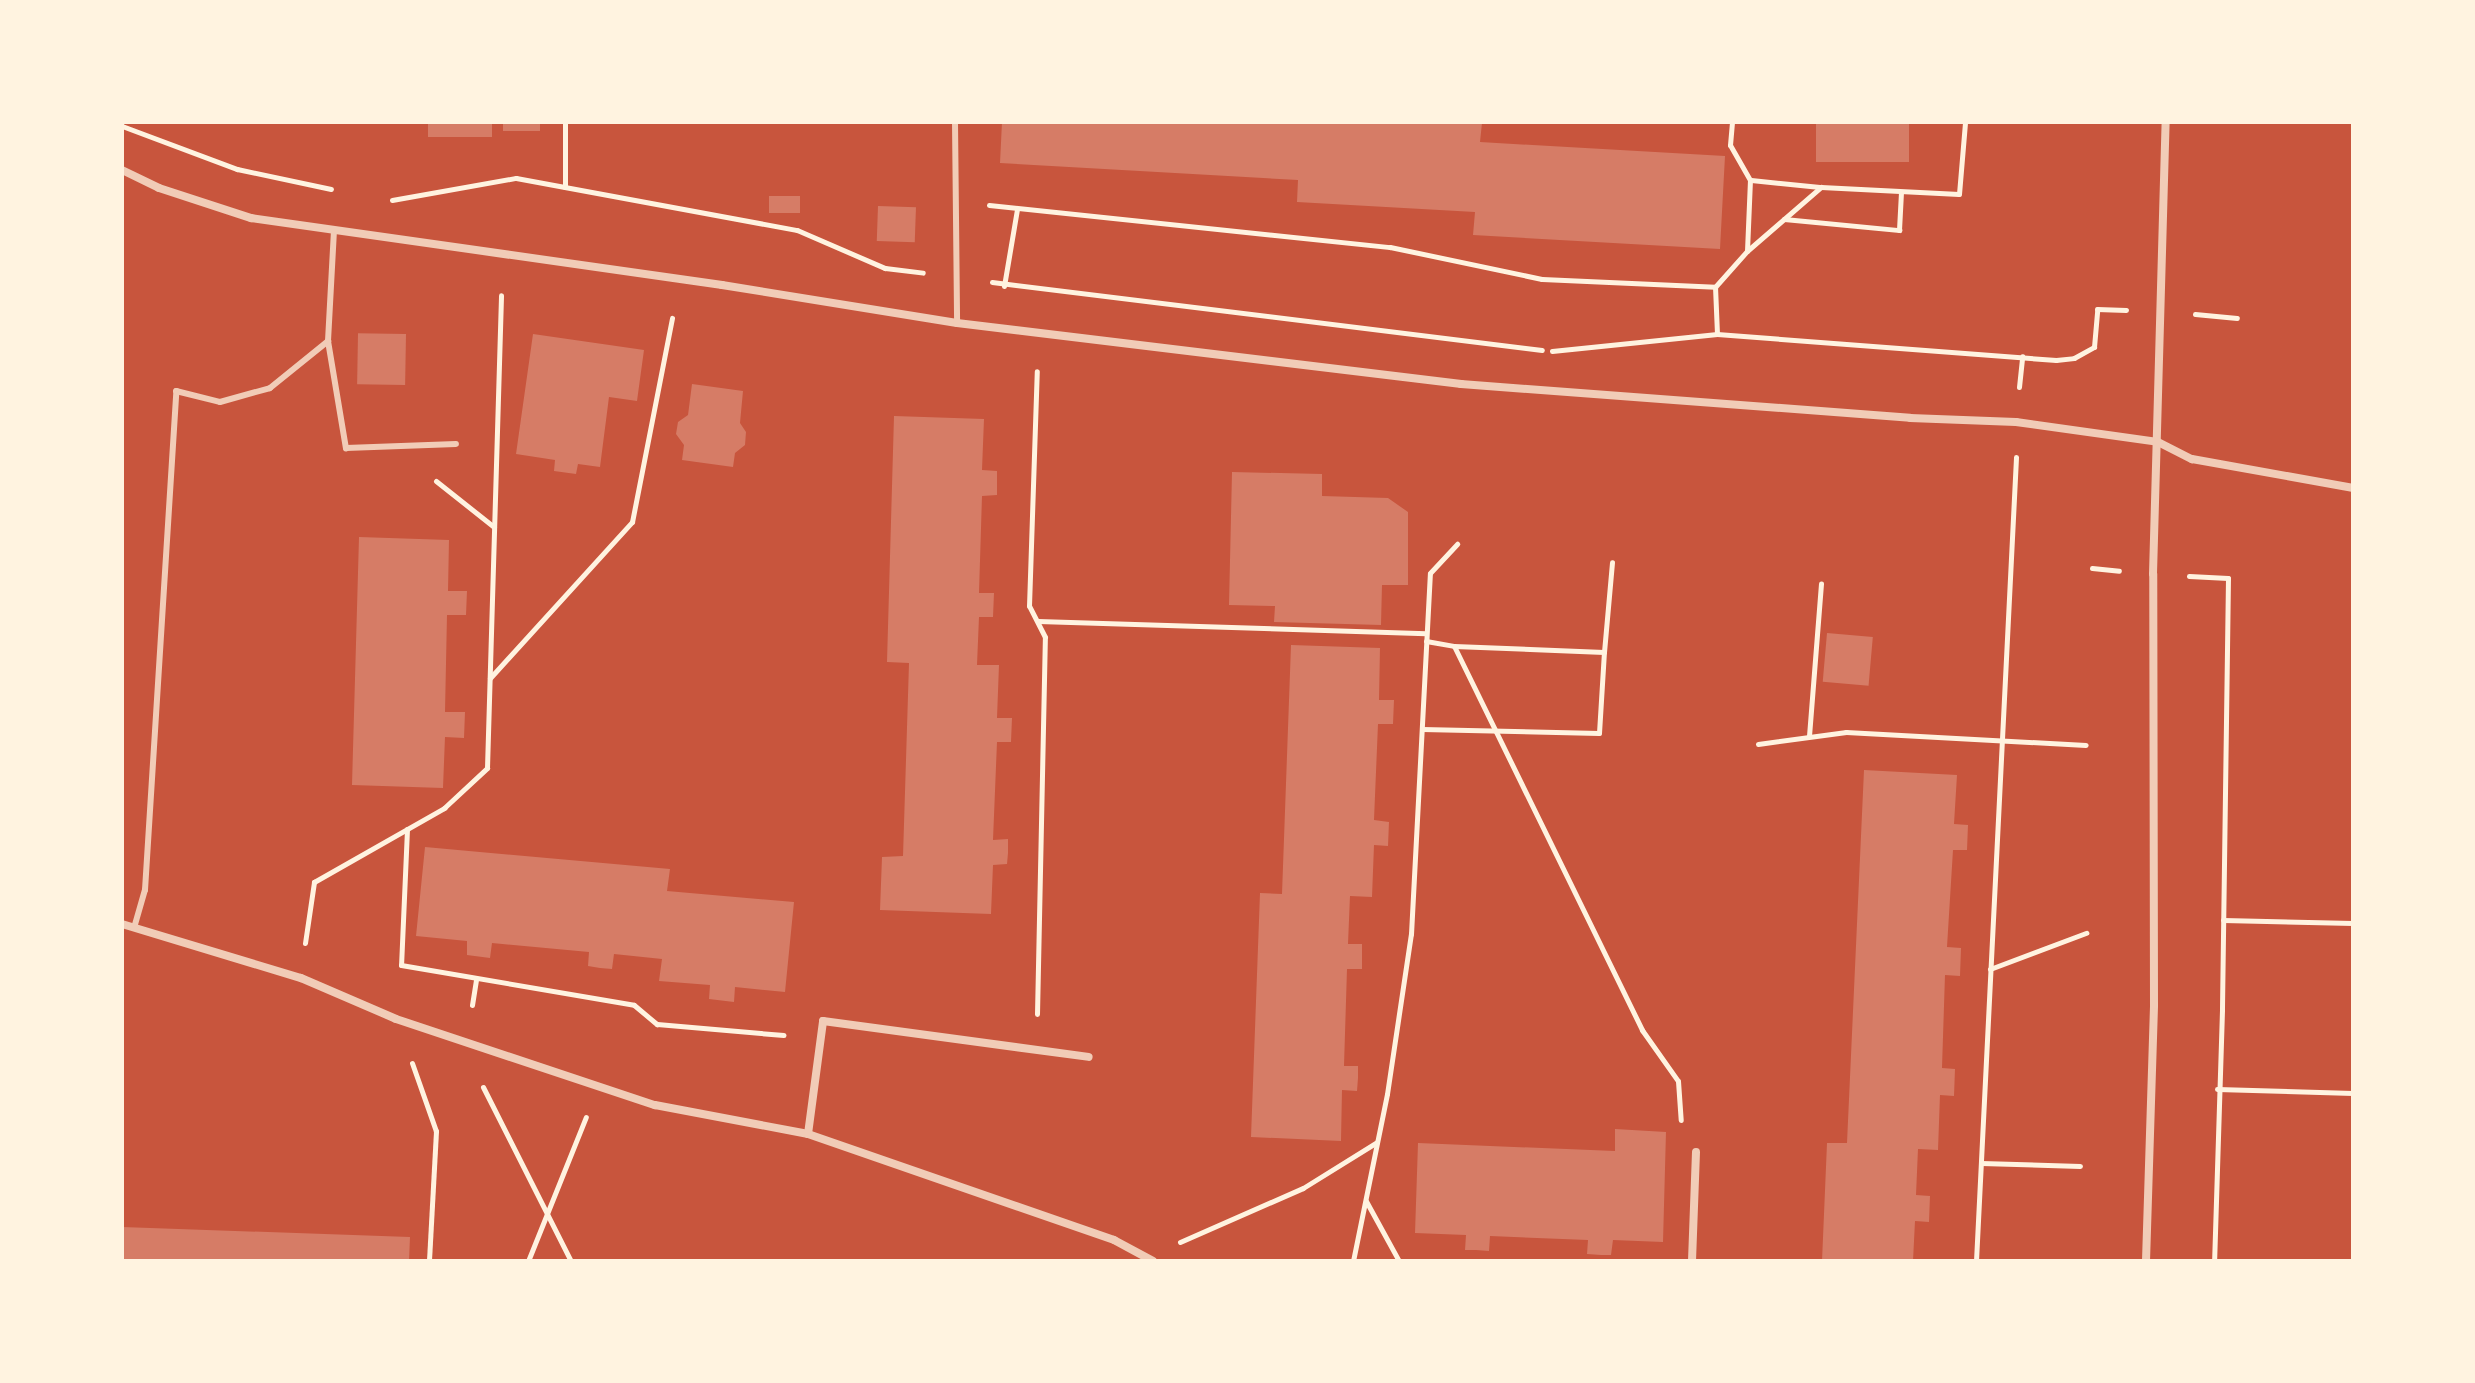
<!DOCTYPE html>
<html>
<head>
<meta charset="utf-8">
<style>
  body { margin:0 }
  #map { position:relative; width:2475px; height:1383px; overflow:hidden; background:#c8553d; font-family:"Golos Text",sans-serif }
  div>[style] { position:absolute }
  .building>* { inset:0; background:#d67c66; transform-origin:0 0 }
  .path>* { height:5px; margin:-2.5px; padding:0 2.5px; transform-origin:2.5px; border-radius:2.5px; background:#fff3e0 }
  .service>* { height:6px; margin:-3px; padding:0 3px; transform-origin:3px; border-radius:3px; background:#f1ccb7 }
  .minor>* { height:8px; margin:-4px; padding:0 4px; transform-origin:4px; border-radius:4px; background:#f1ccb7 }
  span { translate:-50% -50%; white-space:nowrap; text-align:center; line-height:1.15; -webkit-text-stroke:8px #fff3e0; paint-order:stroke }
  .frame { position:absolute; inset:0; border:124px solid #fff3e0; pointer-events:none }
</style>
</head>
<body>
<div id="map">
  <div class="building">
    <div style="left:428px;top:122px;width:64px;height:15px"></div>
    <div style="left:503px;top:122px;width:37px;height:9px"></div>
    <div style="clip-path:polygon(1002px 122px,1468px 122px,1482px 123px,1480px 142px,1725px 156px,1720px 249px,1473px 235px,1475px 212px,1297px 202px,1298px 180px,1000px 163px)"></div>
    <div style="left:1816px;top:122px;width:93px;height:40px"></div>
    <div style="left:769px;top:196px;width:31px;height:17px"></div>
    <div style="left:878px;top:206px;width:38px;height:35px;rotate:2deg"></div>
    <div style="left:406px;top:334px;width:51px;height:48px;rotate:91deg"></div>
    <div style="clip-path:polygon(533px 334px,644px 350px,637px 401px,609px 397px,600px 467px,578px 464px,576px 474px,554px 471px,555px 460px,516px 454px)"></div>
    <div style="clip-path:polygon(692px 384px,743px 391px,740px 423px,746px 432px,745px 445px,735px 453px,733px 467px,682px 460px,684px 445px,676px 434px,678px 422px,688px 415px)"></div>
    <div style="clip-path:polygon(894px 416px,984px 419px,982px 470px,997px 471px,997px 495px,982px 496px,979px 593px,994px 593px,993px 617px,979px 617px,977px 665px,999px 665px,997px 718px,1012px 718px,1011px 742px,997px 742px,993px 840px,1008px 839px,1008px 853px,1007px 864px,993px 865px,991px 914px,880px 910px,882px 857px,903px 856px,909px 663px,887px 662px)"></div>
    <div style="clip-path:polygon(1232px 472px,1322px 474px,1322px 496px,1388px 498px,1408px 512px,1408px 585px,1382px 585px,1381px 625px,1274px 622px,1275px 606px,1229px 605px)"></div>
    <div style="clip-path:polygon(359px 537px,449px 540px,448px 591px,467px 591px,466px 615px,447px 615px,445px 712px,465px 712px,464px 738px,445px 737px,443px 788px,352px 785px)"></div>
    <div style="left:1827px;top:633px;width:46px;height:49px;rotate:5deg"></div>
    <div style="clip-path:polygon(1291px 645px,1380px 648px,1379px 700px,1394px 700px,1393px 724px,1378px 724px,1374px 820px,1389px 822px,1388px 846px,1374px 845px,1372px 897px,1350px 896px,1348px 944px,1362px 944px,1362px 969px,1347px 969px,1344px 1066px,1358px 1066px,1358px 1078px,1357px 1091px,1342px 1090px,1341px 1141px,1251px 1137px,1260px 893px,1282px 894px)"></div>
    <div style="clip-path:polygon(1864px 770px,1957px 775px,1954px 824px,1968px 825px,1967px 850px,1953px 850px,1947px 947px,1961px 948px,1960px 976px,1945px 975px,1942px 1068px,1955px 1069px,1954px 1096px,1940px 1095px,1938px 1150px,1918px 1149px,1916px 1195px,1930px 1196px,1929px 1222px,1915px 1221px,1913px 1261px,1822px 1261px,1827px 1143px,1847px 1143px)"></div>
    <div style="clip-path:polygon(425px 847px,670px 869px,667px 891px,794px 902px,785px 992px,735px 987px,734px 1002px,709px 999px,710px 985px,659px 981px,662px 959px,614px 954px,612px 969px,600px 968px,588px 966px,589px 952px,492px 943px,490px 958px,467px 955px,467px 941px,416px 936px)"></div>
    <div style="clip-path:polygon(1615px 1129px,1666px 1132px,1663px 1242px,1613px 1240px,1611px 1255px,1601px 1255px,1587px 1254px,1588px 1240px,1490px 1236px,1489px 1251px,1476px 1250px,1465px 1250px,1466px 1235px,1415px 1233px,1418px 1143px,1615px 1151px)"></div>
    <div style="clip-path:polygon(122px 1227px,410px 1237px,409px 1261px,122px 1261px)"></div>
  </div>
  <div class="path">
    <div style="left:565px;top:122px;width:65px;rotate:90deg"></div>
    <div style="left:122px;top:126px;width:123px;rotate:20.5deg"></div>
    <div style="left:237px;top:169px;width:96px;rotate:12deg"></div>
    <div style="left:1751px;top:180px;width:69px;rotate:5.8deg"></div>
    <div style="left:392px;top:200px;width:126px;rotate:-10.1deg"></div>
    <div style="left:516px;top:178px;width:286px;rotate:10.5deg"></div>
    <div style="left:797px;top:230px;width:96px;rotate:23.4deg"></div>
    <div style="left:885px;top:268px;width:38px;rotate:7deg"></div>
    <div style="left:989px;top:205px;width:403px;rotate:6deg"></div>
    <div style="left:1390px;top:247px;width:155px;rotate:11.9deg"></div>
    <div style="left:1542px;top:279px;width:173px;rotate:2.6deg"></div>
    <div style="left:1784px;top:219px;width:116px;rotate:5.5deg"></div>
    <div style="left:1899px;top:230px;width:38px;rotate:-87deg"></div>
    <div style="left:1747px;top:251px;width:98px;rotate:-40.9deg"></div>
    <div style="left:1821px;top:187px;width:138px;rotate:2.9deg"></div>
    <div style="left:1959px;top:194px;width:72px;rotate:-85.2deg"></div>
    <div style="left:992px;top:282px;width:554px;rotate:7.05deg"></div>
    <div style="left:1004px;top:286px;width:78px;rotate:-80.4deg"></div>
    <div style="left:2195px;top:314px;width:42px;rotate:5.4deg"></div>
    <div style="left:1717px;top:334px;width:47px;rotate:-92.4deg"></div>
    <div style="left:1715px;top:287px;width:48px;rotate:-48.4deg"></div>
    <div style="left:1747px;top:251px;width:71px;rotate:-87.6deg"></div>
    <div style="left:1750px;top:180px;width:40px;rotate:-119.7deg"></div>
    <div style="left:1730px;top:145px;width:23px;rotate:-85deg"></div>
    <div style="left:1552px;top:351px;width:166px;rotate:-5.9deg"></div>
    <div style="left:1717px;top:334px;width:340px;rotate:4.4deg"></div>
    <div style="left:2056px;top:360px;width:18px;rotate:-6deg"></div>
    <div style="left:2074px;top:358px;width:23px;rotate:-29deg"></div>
    <div style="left:2094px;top:347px;width:38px;rotate:-85deg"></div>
    <div style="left:2097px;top:309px;width:29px;rotate:2deg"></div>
    <div style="left:2019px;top:387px;width:31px;rotate:-84deg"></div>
    <div style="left:436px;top:481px;width:74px;rotate:38.4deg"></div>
    <div style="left:2092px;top:568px;width:27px;rotate:6deg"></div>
    <div style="left:2189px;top:576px;width:39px;rotate:3deg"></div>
    <div style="left:2228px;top:578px;width:432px;rotate:90.8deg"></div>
    <div style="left:2222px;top:1010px;width:251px;rotate:91.8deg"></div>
    <div style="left:1038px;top:621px;width:388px;rotate:1.8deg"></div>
    <div style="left:1426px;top:641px;width:28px;rotate:10deg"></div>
    <div style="left:1454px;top:646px;width:150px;rotate:2.3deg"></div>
    <div style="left:1604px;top:652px;width:90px;rotate:-84.9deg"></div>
    <div style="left:1454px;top:646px;width:428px;rotate:63.9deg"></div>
    <div style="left:1642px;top:1030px;width:62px;rotate:54.8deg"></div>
    <div style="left:1678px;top:1081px;width:39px;rotate:86deg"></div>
    <div style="left:490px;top:678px;width:211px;rotate:-47.7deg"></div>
    <div style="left:632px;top:522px;width:208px;rotate:-78.9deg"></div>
    <div style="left:1422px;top:729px;width:177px;rotate:1.3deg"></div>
    <div style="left:1599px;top:733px;width:81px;rotate:-86.5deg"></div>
    <div style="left:1809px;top:736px;width:153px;rotate:-85.5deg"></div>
    <div style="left:1758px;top:744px;width:89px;rotate:-7.8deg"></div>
    <div style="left:1846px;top:732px;width:240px;rotate:3.1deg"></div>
    <div style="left:407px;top:829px;width:136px;rotate:92.5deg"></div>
    <div style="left:401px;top:965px;width:236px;rotate:9.7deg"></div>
    <div style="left:634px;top:1005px;width:30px;rotate:40deg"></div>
    <div style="left:657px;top:1024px;width:127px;rotate:5deg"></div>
    <div style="left:2223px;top:920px;width:130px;rotate:1.3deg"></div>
    <div style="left:305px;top:943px;width:62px;rotate:-81.6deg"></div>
    <div style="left:314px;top:882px;width:150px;rotate:-29.6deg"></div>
    <div style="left:444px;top:808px;width:59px;rotate:-42.9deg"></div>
    <div style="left:487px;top:768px;width:473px;rotate:-88.3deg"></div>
    <div style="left:1990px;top:969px;width:103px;rotate:-20.6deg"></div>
    <div style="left:472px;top:1005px;width:26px;rotate:-81deg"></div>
    <div style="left:1037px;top:1014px;width:377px;rotate:-88.8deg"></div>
    <div style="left:1045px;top:637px;width:35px;rotate:-117deg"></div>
    <div style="left:1029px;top:606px;width:235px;rotate:-88.1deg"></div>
    <div style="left:412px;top:1063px;width:72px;rotate:70.6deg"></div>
    <div style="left:436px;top:1131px;width:130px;rotate:93.1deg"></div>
    <div style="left:483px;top:1087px;width:195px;rotate:63.2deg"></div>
    <div style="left:2217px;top:1089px;width:136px;rotate:1.7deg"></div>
    <div style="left:1981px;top:1163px;width:99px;rotate:1.7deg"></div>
    <div style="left:1366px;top:1201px;width:68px;rotate:61.2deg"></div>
    <div style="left:1180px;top:1242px;width:134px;rotate:-23.7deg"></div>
    <div style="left:1303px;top:1188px;width:87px;rotate:-31.9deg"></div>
    <div style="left:528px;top:1261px;width:155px;rotate:-68.1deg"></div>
    <div style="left:1353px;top:1261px;width:170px;rotate:-78.5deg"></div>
    <div style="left:1387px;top:1094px;width:162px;rotate:-81.5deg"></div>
    <div style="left:1411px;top:934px;width:361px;rotate:-87deg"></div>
    <div style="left:1430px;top:573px;width:40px;rotate:-47deg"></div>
    <div style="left:1976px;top:1261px;width:805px;rotate:-87.15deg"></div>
  </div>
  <div class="service">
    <div style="left:955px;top:122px;width:201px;rotate:89.4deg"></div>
    <div style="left:328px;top:341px;width:109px;rotate:80.5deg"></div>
    <div style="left:346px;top:448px;width:110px;rotate:-2.1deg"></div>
    <div style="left:134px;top:928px;width:40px;rotate:-74deg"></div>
    <div style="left:145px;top:890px;width:500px;rotate:-86.4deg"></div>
    <div style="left:176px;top:391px;width:45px;rotate:14deg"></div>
    <div style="left:220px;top:402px;width:52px;rotate:-15.6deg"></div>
    <div style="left:270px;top:388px;width:75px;rotate:-39deg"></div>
    <div style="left:328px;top:341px;width:111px;rotate:-86.9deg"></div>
  </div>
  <div class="minor">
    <div style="left:122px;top:170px;width:41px;rotate:25.9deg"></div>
    <div style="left:159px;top:188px;width:97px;rotate:18.1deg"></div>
    <div style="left:251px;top:218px;width:476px;rotate:8.1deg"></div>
    <div style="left:722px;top:285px;width:238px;rotate:9.2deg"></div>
    <div style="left:957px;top:323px;width:508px;rotate:6.9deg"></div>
    <div style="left:1461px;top:384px;width:450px;rotate:4.3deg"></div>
    <div style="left:1910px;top:418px;width:106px;rotate:2.2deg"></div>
    <div style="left:2016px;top:422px;width:143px;rotate:8deg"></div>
    <div style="left:2158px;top:442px;width:38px;rotate:27deg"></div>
    <div style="left:2192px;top:459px;width:164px;rotate:10.2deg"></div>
    <div style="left:122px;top:924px;width:187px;rotate:16.8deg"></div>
    <div style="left:301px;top:978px;width:103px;rotate:23.3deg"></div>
    <div style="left:396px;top:1019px;width:273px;rotate:18.4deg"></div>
    <div style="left:655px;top:1105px;width:156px;rotate:10.7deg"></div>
    <div style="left:808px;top:1134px;width:324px;rotate:19.1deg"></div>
    <div style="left:1114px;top:1240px;width:44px;rotate:28.3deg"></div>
    <div style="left:808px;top:1134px;width:114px;rotate:-82.4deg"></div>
    <div style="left:823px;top:1021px;width:268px;rotate:7.7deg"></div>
    <div style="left:1692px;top:1261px;width:109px;rotate:-87.9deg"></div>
    <div style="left:2146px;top:1261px;width:256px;rotate:-88.2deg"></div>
    <div style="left:2154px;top:1005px;width:431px;rotate:-90.1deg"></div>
    <div style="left:2153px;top:574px;width:452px;rotate:-88.4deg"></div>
  </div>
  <div class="frame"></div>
</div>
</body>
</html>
